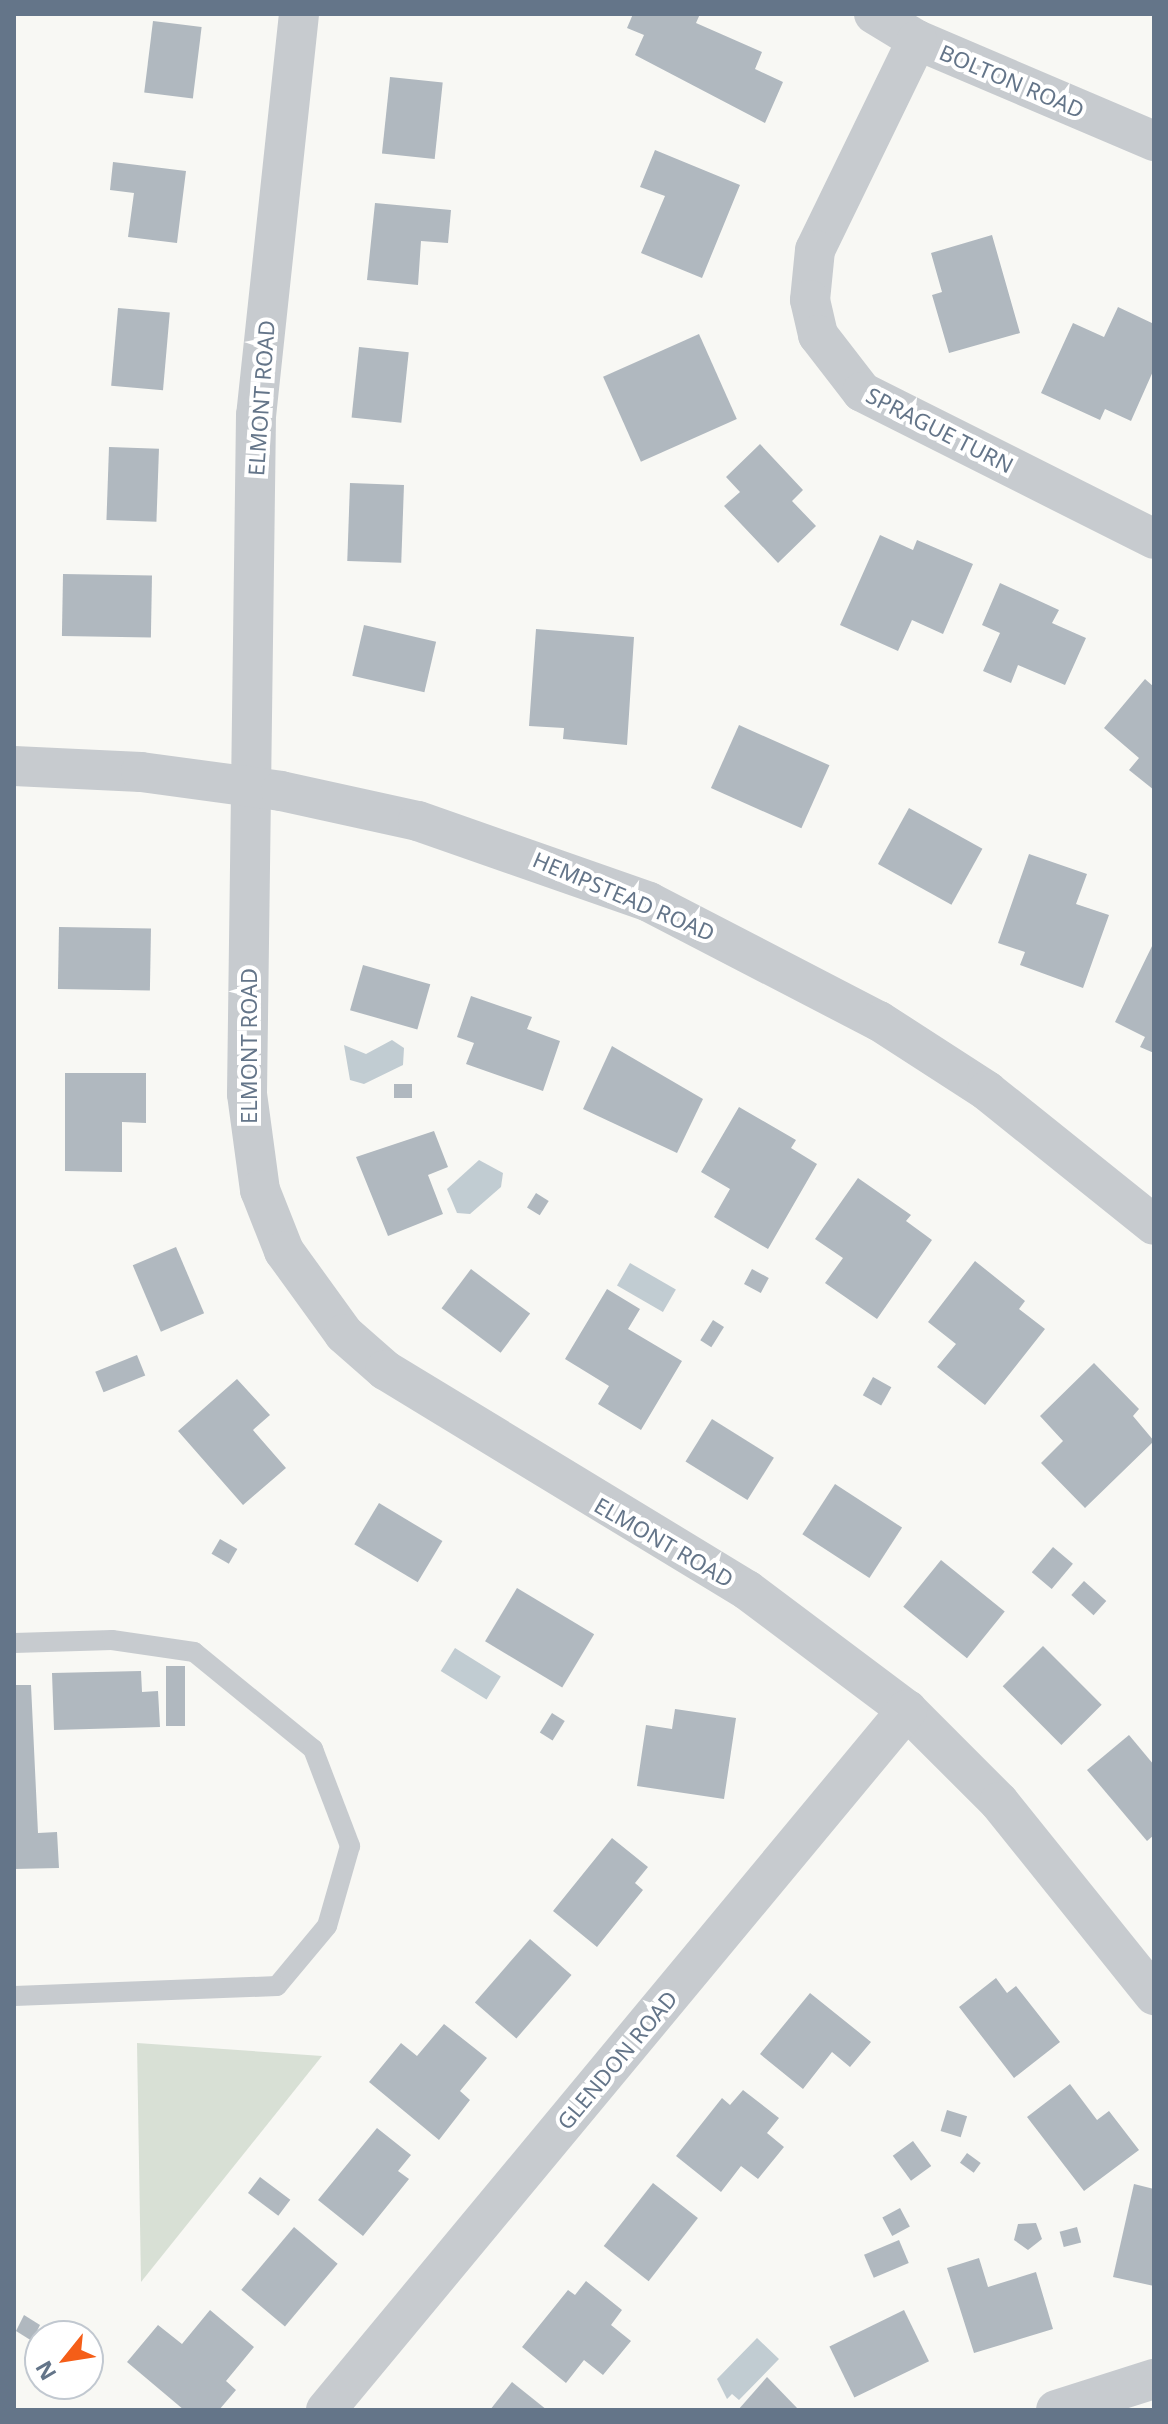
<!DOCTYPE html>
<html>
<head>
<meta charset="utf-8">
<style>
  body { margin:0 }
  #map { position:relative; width:1168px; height:2424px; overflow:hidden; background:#f8f8f4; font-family:"Noto Sans",sans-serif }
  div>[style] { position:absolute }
  .green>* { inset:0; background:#d8e0d5 }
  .water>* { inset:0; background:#c1ccd2; transform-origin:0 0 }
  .building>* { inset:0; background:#b0b8bf; transform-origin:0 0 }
  .lane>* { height:20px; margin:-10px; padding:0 10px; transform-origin:10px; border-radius:10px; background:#c7cbcf }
  .street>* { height:40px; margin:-20px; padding:0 20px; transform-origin:20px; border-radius:20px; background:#c7cbcf }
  span { translate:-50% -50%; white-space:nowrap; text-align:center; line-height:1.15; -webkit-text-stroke:8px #fff; paint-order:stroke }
  .street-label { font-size:22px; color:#647589 }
  .frame { position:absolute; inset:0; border:16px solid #647589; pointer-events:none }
  .north { position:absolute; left:24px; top:2320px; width:80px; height:80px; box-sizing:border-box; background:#fff; border:2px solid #c1c8d0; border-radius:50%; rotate:240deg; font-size:22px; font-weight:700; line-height:32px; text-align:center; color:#647589 }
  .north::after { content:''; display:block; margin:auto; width:28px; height:36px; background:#f55e18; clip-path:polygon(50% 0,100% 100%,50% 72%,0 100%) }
</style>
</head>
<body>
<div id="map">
  <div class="green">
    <div style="clip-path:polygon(137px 2043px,322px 2056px,141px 2282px)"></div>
  </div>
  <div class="water">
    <div style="clip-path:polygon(392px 1040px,404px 1048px,403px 1065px,364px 1084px,350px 1080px,344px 1045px,366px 1054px)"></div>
    <div style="clip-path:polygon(479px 1160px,503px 1173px,501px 1187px,470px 1214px,457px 1213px,447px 1189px)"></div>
    <div style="left:630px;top:1263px;width:53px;height:26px;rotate:30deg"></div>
    <div style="left:455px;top:1648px;width:54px;height:27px;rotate:32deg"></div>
    <div style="clip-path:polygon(757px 2338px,779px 2359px,739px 2400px,732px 2394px,727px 2399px,717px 2379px)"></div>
  </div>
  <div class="building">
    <div style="clip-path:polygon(633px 14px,700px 14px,696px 23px,762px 52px,755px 69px,783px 82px,765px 123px,635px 55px,644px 35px,627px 28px)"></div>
    <div style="left:153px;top:21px;width:49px;height:72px;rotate:7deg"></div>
    <div style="left:390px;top:77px;width:53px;height:77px;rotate:6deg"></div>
    <div style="clip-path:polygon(655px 150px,740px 185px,702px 278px,641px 253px,665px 196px,640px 187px)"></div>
    <div style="clip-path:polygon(113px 162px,186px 171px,177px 243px,128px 237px,134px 193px,110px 190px)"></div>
    <div style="clip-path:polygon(375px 203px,451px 210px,448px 243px,421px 241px,418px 285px,367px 280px)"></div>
    <div style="clip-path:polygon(992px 235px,1020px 333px,949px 353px,932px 295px,942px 292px,931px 253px)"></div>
    <div style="clip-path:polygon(1118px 307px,1154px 324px,1154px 369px,1131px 421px,1105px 409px,1100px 420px,1041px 393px,1073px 323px,1104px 337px)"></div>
    <div style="left:118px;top:308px;width:52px;height:78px;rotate:5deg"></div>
    <div style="left:699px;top:334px;width:93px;height:105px;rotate:66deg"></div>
    <div style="left:359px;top:347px;width:50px;height:71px;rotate:6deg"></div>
    <div style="clip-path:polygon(760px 444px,803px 490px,792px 501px,816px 526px,778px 563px,724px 506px,740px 492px,726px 477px)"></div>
    <div style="left:109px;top:447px;width:50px;height:73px;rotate:2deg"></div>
    <div style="left:350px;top:483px;width:54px;height:78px;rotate:2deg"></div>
    <div style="clip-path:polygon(880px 535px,913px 550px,917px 540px,973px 564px,943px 634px,912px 620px,898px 651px,840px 625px)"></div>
    <div style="left:63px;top:574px;width:89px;height:62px;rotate:1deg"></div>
    <div style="clip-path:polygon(1000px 583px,1059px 610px,1052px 623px,1086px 638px,1065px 685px,1018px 665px,1011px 683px,983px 671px,1000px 633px,982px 625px)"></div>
    <div style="left:364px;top:625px;width:74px;height:52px;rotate:13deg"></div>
    <div style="clip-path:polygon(536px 629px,634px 637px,627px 745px,563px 739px,564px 728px,529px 726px)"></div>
    <div style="clip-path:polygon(1145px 679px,1154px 687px,1154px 790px,1129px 770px,1139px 758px,1104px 728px)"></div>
    <div style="left:739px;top:725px;width:99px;height:69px;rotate:24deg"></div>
    <div style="left:909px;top:808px;width:84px;height:64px;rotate:29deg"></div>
    <div style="clip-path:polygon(1029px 854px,1087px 874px,1076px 904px,1109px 915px,1083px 988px,1020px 965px,1025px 952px,998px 943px)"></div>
    <div style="left:59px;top:927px;width:92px;height:62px;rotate:1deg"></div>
    <div style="clip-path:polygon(1154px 942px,1154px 1053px,1140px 1047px,1145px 1037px,1115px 1022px)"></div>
    <div style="left:363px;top:965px;width:70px;height:47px;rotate:16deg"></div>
    <div style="clip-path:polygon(471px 996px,532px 1017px,527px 1029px,560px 1041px,543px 1091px,466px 1064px,474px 1043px,457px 1037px)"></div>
    <div style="clip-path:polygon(612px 1046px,703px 1099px,677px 1153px,583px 1109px)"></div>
    <div style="clip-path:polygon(65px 1073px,146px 1073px,146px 1123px,122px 1122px,122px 1172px,65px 1171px)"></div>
    <div style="left:412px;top:1084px;width:14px;height:18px;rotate:90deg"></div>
    <div style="clip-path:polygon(739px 1107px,796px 1140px,791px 1148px,817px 1164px,768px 1249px,714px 1217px,730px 1189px,701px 1172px)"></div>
    <div style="clip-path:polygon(434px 1131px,448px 1167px,428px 1175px,443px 1214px,388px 1236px,356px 1157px)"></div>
    <div style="clip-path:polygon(858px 1178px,911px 1215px,906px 1221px,932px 1240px,877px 1319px,825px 1283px,843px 1258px,815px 1239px)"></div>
    <div style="left:536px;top:1193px;width:15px;height:17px;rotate:32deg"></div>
    <div style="left:176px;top:1247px;width:72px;height:47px;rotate:67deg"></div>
    <div style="clip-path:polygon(975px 1261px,1025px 1301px,1019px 1309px,1045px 1329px,985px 1405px,937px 1367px,956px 1344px,928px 1322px)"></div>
    <div style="left:471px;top:1269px;width:74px;height:49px;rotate:37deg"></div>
    <div style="left:752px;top:1269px;width:19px;height:17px;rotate:28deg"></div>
    <div style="clip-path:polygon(607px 1289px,640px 1309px,628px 1329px,682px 1361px,641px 1430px,598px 1404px,609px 1386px,565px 1359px)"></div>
    <div style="left:713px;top:1320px;width:13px;height:24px;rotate:32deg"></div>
    <div style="left:137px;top:1355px;width:22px;height:45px;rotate:68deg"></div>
    <div style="clip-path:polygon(1094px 1363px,1139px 1409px,1133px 1416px,1154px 1441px,1085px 1508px,1041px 1463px,1063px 1441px,1040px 1416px)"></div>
    <div style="left:873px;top:1377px;width:21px;height:21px;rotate:29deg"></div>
    <div style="clip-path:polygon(237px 1379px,270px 1415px,253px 1430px,286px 1468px,243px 1505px,178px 1431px)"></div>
    <div style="left:712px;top:1419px;width:73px;height:50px;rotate:32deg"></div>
    <div style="left:835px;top:1484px;width:80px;height:60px;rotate:33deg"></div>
    <div style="left:379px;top:1503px;width:74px;height:48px;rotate:31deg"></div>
    <div style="left:220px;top:1539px;width:20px;height:17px;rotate:30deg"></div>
    <div style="left:1053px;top:1547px;width:26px;height:33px;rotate:40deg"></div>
    <div style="left:941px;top:1560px;width:82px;height:60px;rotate:39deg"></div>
    <div style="left:1084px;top:1581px;width:30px;height:19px;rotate:42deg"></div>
    <div style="left:517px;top:1588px;width:90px;height:62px;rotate:31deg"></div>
    <div style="left:1043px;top:1646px;width:83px;height:57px;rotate:45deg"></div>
    <div style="left:166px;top:1666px;width:19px;height:60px"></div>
    <div style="clip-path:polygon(141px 1671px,142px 1692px,158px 1691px,160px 1727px,54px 1730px,52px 1673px)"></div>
    <div style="clip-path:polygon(14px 1685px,31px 1685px,38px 1833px,57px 1832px,59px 1868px,14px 1869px)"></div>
    <div style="clip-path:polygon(675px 1709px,736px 1718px,724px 1799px,637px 1786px,646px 1725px,672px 1729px)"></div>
    <div style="left:552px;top:1713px;width:15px;height:23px;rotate:32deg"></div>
    <div style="clip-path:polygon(1129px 1735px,1154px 1765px,1154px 1835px,1147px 1841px,1087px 1770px)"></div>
    <div style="clip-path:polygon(612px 1838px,648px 1867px,635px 1883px,643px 1890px,597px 1947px,553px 1911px)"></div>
    <div style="left:530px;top:1939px;width:55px;height:84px;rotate:41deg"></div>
    <div style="clip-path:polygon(996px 1978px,1007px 1993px,1016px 1986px,1060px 2042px,1014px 2078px,959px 2007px)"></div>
    <div style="clip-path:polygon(810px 1993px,871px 2042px,850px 2067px,832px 2052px,803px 2089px,760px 2054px)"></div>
    <div style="clip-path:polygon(444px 2024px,487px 2058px,460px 2091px,470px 2100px,439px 2140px,369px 2082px,401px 2043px,417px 2056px)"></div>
    <div style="clip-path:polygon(1070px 2084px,1097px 2120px,1109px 2111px,1139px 2150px,1084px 2191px,1027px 2117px)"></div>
    <div style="clip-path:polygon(743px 2090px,779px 2118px,767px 2133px,784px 2147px,758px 2179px,741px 2166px,721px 2192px,676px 2156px,722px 2098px,730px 2105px)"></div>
    <div style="left:947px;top:2110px;width:21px;height:22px;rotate:17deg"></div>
    <div style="clip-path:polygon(377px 2128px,411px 2155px,398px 2171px,409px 2179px,363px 2236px,318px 2200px)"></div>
    <div style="left:913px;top:2141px;width:31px;height:25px;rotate:54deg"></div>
    <div style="left:967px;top:2153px;width:17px;height:12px;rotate:36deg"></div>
    <div style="left:260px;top:2177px;width:38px;height:20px;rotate:37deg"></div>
    <div style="left:653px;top:2183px;width:57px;height:80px;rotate:38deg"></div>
    <div style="clip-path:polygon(1134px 2184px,1154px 2189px,1154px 2286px,1113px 2277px)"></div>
    <div style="left:900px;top:2208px;width:21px;height:20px;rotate:62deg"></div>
    <div style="clip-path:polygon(1036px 2223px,1042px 2239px,1028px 2250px,1014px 2240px,1018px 2224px)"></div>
    <div style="left:294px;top:2227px;width:57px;height:82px;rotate:40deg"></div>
    <div style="left:1077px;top:2227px;width:16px;height:18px;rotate:75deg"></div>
    <div style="left:899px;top:2240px;width:25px;height:38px;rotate:67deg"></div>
    <div style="clip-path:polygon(979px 2258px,988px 2287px,1036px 2272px,1053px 2329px,974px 2353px,947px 2268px)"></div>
    <div style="clip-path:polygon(586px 2281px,622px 2310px,611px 2325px,631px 2341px,603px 2375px,584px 2360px,566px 2383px,522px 2347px,568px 2290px,575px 2295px)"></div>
    <div style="clip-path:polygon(210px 2310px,254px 2347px,226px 2381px,236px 2390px,219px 2410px,184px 2410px,127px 2362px,158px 2325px,182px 2344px)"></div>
    <div style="left:904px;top:2310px;width:57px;height:83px;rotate:64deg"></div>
    <div style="clip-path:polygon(24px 2315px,40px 2325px,32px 2341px,16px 2331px)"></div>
    <div style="clip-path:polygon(767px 2377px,799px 2410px,738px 2410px)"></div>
    <div style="clip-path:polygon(512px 2382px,547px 2410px,490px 2410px)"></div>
  </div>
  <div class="lane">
    <div style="left:14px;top:1643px;width:98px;rotate:-1.8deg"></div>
    <div style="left:112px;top:1640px;width:83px;rotate:8.3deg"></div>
    <div style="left:194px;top:1652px;width:154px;rotate:39.2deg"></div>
    <div style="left:313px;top:1749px;width:104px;rotate:69.1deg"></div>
    <div style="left:350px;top:1846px;width:83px;rotate:106deg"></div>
    <div style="left:327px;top:1926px;width:78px;rotate:129.8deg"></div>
    <div style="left:277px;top:1986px;width:263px;rotate:177.8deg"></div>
  </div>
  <div class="street">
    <div style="left:299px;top:14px;width:403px;rotate:96.1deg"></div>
    <div style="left:256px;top:415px;width:679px;rotate:90.76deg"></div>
    <div style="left:247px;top:1094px;width:97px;rotate:82.3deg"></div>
    <div style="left:260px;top:1190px;width:66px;rotate:68.5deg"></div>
    <div style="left:284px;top:1251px;width:102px;rotate:54.1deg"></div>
    <div style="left:344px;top:1334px;width:55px;rotate:41.3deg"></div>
    <div style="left:385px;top:1370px;width:424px;rotate:31.3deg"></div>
    <div style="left:747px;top:1590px;width:200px;rotate:36.9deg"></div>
    <div style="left:907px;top:1710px;width:130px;rotate:45deg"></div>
    <div style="left:999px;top:1802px;width:248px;rotate:51.2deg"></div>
    <div style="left:874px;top:14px;width:50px;rotate:31.2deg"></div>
    <div style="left:917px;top:40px;width:258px;rotate:23.1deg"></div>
    <div style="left:917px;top:40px;width:233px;rotate:115.9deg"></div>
    <div style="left:815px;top:250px;width:50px;rotate:95.7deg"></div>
    <div style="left:810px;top:300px;width:36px;rotate:77deg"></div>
    <div style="left:818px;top:335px;width:72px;rotate:52.3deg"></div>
    <div style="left:862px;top:392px;width:327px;rotate:26.7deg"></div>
    <div style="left:14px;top:766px;width:127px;rotate:2.7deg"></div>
    <div style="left:141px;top:772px;width:141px;rotate:7.7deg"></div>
    <div style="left:281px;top:791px;width:140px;rotate:12.4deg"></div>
    <div style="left:418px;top:821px;width:245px;rotate:19.3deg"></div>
    <div style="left:649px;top:902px;width:259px;rotate:27.4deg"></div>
    <div style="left:879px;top:1021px;width:129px;rotate:32.9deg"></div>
    <div style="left:987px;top:1091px;width:214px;rotate:38.7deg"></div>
    <div style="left:326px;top:2410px;width:910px;rotate:-50.31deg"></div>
    <div style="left:1056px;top:2410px;width:103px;rotate:-17.6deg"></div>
  </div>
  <div class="street-label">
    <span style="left:1012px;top:81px;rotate:23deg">BOLTON ROAD</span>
    <span style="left:261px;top:398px;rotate:-86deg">ELMONT ROAD</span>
    <span style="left:940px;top:430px;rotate:27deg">SPRAGUE TURN</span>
    <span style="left:624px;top:896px;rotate:23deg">HEMPSTEAD ROAD</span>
    <span style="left:249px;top:1046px;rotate:-90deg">ELMONT ROAD</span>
    <span style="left:664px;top:1542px;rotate:30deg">ELMONT ROAD</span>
    <span style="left:617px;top:2060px;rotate:-50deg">GLENDON ROAD</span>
  </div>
  <div class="frame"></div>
  <div class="north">N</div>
</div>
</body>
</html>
